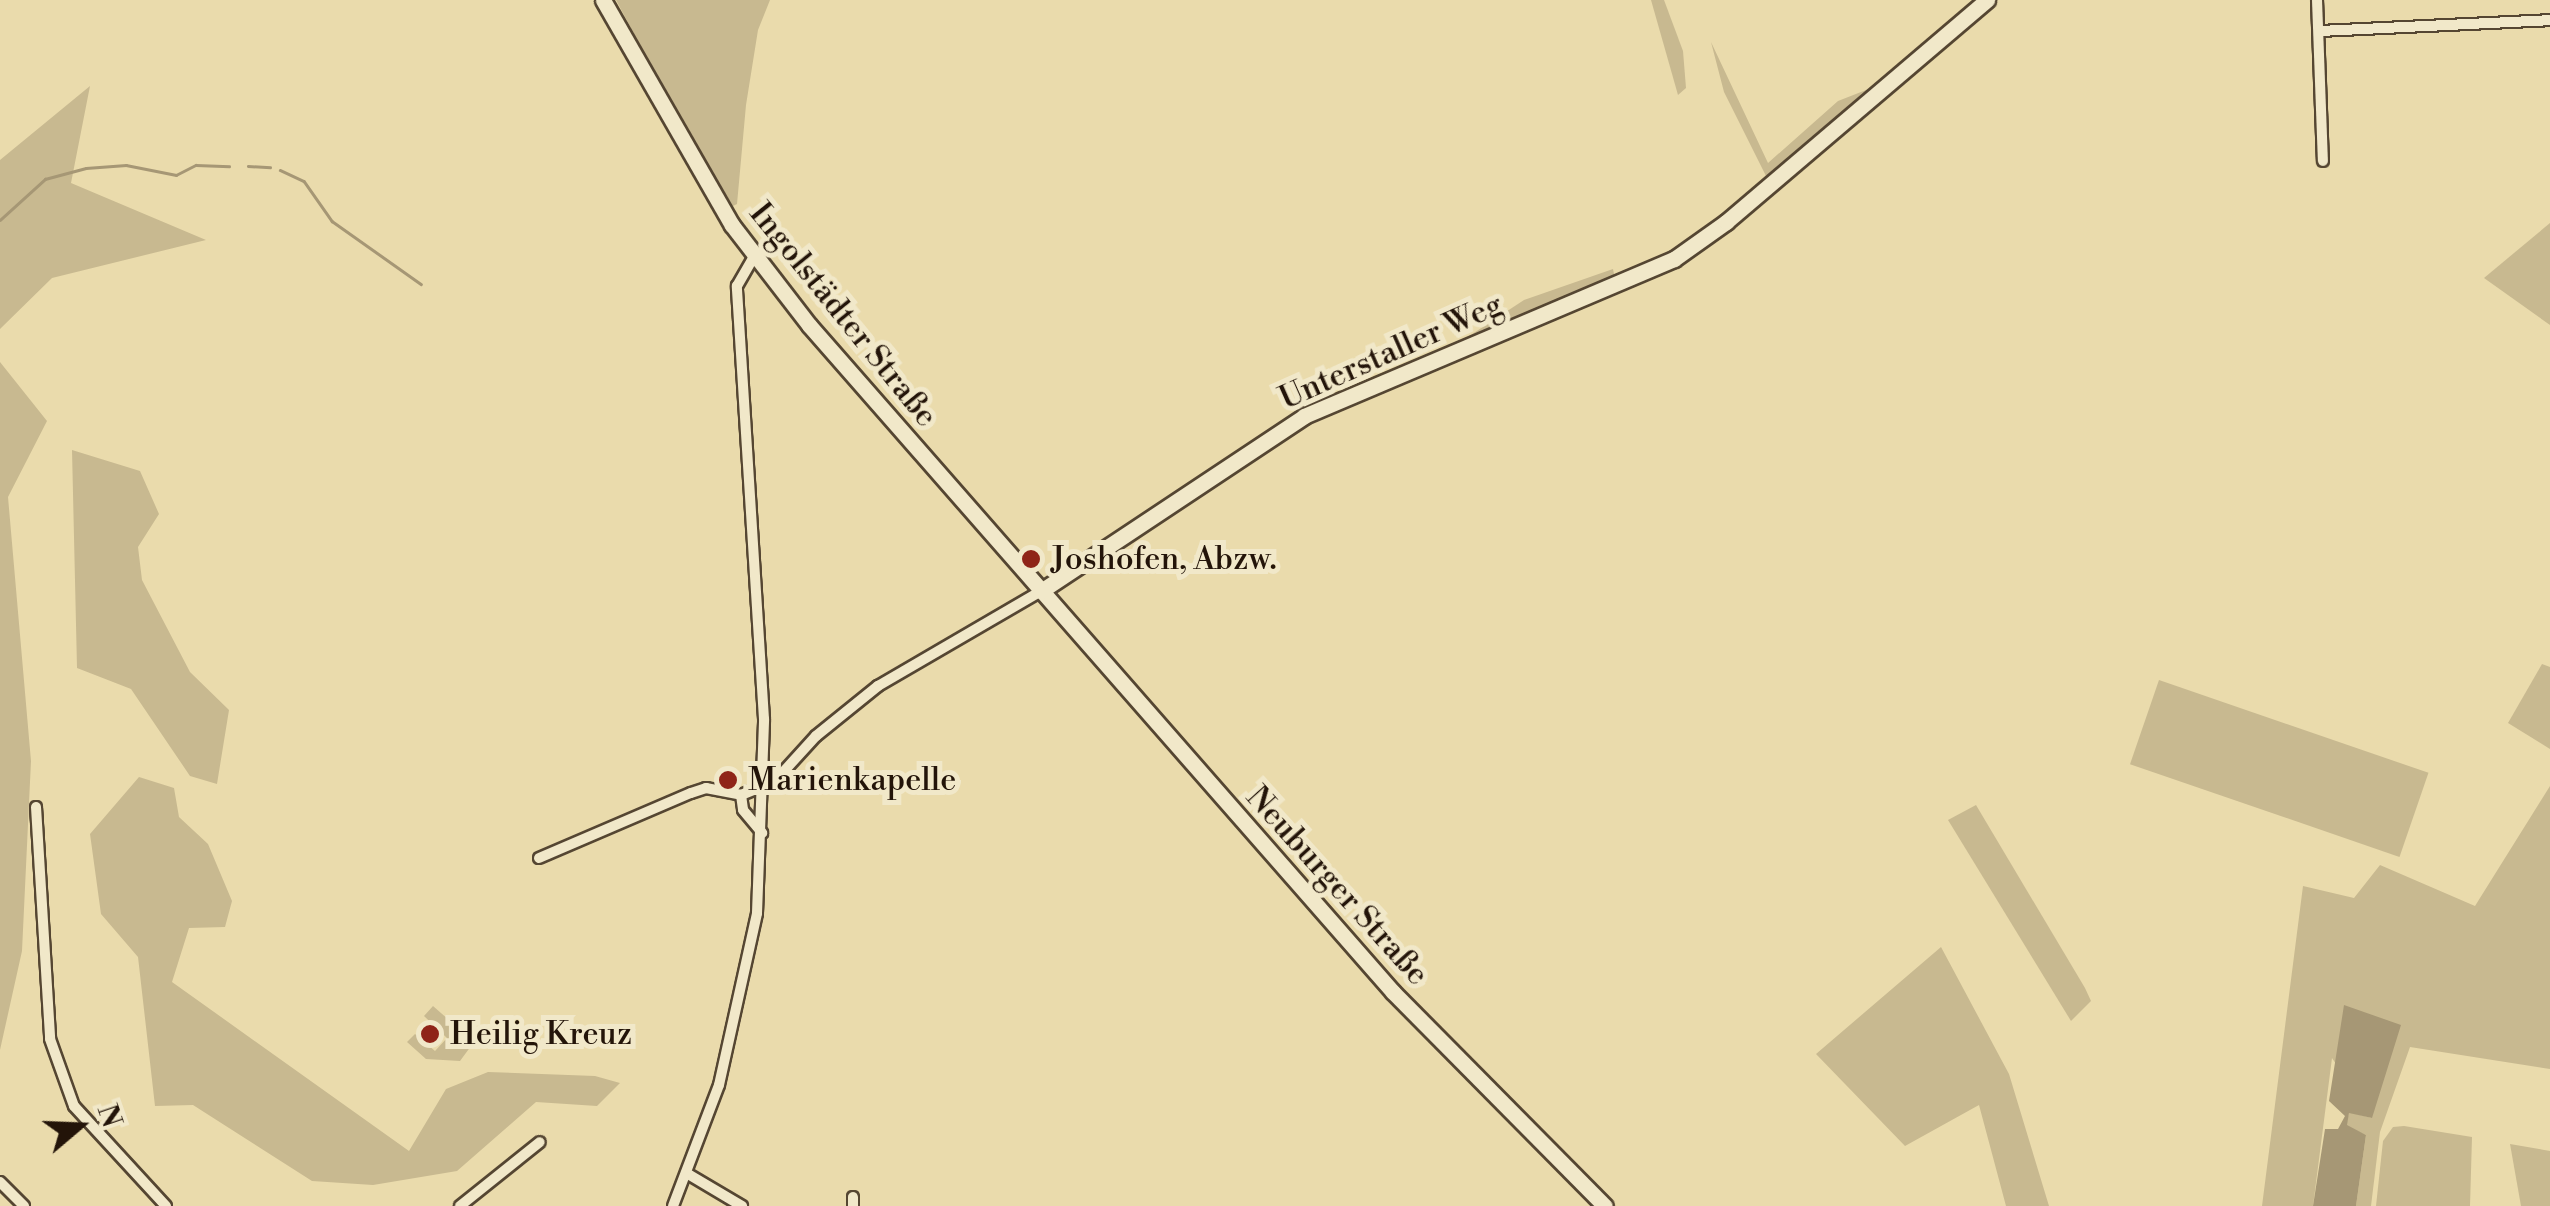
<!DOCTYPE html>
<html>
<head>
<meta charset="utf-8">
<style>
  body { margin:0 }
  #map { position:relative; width:2550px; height:1206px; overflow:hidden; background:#eadbac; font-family:"Libre Bodoni",serif }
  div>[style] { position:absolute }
  .green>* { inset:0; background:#c8b990; transform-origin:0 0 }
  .water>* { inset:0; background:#a69775 }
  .stream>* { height:2.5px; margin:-1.25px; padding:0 1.25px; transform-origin:1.25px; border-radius:1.25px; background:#a69775 }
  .roads { filter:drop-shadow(2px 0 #554632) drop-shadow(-2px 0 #554632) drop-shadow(0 2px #554632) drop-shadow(0 -2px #554632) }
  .street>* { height:10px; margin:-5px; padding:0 5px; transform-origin:5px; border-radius:5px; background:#f1e8c9 }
  .secondary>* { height:15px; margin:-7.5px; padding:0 7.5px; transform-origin:7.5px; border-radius:7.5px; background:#f1e8c9 }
  .dots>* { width:28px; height:28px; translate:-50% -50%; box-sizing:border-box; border:5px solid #f1e8c9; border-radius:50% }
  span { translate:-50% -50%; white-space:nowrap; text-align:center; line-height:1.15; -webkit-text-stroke:10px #f1e8c9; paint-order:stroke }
  .street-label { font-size:32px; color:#231409 }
  .poi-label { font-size:32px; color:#231409 }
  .left { translate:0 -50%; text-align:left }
  .north { position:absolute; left:30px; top:1076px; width:100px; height:100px; -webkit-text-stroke:8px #f1e8c9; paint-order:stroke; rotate:71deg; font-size:28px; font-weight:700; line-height:40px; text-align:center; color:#231409 }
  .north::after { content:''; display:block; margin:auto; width:35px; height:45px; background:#231409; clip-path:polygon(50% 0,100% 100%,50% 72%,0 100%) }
</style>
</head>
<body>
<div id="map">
  <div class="green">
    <div style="clip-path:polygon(616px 0,770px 0,758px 30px,746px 105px,737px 204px,733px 206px,678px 116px)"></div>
    <div style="clip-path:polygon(1651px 0,1664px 0,1683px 51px,1686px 88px,1678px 95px)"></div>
    <div style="clip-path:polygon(1711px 42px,1768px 163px,1838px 101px,1884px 83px,1766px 176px,1724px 92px)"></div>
    <div style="clip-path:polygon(90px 86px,71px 183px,206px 240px,52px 278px,0 329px,0 160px)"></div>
    <div style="clip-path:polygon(2550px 223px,2550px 325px,2484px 278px)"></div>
    <div style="clip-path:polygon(1613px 269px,1615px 279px,1457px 344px,1524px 300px)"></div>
    <div style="clip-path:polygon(0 362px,47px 421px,8px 497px,31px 761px,22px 951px,0 1050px)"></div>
    <div style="clip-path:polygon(72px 450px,140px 471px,159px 514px,138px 547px,142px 580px,190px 672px,229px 710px,217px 784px,190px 776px,131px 689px,77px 668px)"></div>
    <div style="clip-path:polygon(2542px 664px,2550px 667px,2550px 749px,2508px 723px)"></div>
    <div style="left:2159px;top:680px;width:285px;height:89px;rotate:19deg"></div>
    <div style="clip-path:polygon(139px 777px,174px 788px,179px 817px,208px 844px,232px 901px,225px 927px,189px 928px,172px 982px,409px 1151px,446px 1089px,488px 1072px,595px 1076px,620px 1083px,597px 1106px,536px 1102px,457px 1171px,373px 1185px,312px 1181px,193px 1105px,155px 1106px,138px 957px,101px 914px,90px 834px)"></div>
    <div style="clip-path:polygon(2550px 786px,2550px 1069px,2410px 1047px,2380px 1132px,2371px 1206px,2356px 1206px,2366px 1135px,2346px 1126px,2349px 1112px,2372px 1118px,2332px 1058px,2313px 1206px,2262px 1206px,2303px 886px,2354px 898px,2380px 865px,2475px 906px)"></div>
    <div style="clip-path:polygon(1976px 805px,2085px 988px,2091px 1001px,2071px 1021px,1948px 820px)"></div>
    <div style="clip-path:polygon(1941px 947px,2009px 1074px,2049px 1206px,2006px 1206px,1979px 1105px,1905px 1146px,1816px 1054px)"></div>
    <div style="clip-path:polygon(433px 1006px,474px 1042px,460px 1061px,426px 1059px,407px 1042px,415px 1034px,435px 1051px,447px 1038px,424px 1016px)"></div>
    <div style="clip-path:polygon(2404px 1126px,2472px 1137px,2470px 1206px,2376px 1206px,2383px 1141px,2393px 1127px)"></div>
    <div style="clip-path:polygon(2510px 1144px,2550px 1151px,2550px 1206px,2521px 1206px)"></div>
  </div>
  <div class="water">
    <div style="clip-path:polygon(2344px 1005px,2401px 1025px,2372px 1118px,2349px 1113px,2347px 1125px,2366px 1135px,2356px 1206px,2313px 1206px,2325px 1129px,2338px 1129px,2345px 1116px,2329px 1101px)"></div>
  </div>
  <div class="stream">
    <div style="left:248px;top:166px;width:22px;rotate:3deg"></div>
    <div style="left:280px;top:170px;width:26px;rotate:25deg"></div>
    <div style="left:304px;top:181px;width:49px;rotate:55deg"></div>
    <div style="left:332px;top:221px;width:109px;rotate:35.3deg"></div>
    <div style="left:0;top:220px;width:61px;rotate:-42.3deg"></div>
    <div style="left:45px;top:179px;width:42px;rotate:-15deg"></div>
    <div style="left:86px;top:168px;width:40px;rotate:-4.3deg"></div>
    <div style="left:126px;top:165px;width:51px;rotate:11.3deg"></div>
    <div style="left:176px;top:175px;width:22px;rotate:-27deg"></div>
    <div style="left:196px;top:165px;width:33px;rotate:2deg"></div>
  </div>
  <div class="roads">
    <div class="street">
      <div style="left:2317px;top:0;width:161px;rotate:87.9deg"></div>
      <div style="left:2320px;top:31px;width:230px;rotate:-2.7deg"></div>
      <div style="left:741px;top:795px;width:15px;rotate:82deg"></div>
      <div style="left:743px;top:810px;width:30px;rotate:50deg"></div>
      <div style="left:36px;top:807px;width:232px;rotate:86.5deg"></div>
      <div style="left:50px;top:1039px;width:71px;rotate:70.3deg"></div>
      <div style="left:74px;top:1106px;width:136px;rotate:47.4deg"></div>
      <div style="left:539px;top:858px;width:165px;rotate:-23.2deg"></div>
      <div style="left:691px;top:793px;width:16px;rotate:-18deg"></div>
      <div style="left:706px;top:788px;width:36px;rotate:11deg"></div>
      <div style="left:741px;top:795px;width:37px;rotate:-22deg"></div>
      <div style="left:775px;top:781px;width:61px;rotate:-47.7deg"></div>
      <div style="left:816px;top:736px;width:80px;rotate:-38.9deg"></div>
      <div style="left:878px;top:686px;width:189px;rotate:-30.2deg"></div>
      <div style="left:688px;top:1174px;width:63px;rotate:30.7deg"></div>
      <div style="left:0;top:1182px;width:34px;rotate:45deg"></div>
      <div style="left:460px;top:1206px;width:102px;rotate:-38.7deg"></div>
      <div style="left:673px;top:1206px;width:129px;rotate:-69.2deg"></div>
      <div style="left:719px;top:1085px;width:176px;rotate:-77.5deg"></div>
      <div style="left:757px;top:913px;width:194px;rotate:-87.9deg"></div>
      <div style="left:764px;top:719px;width:434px;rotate:-93.6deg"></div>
      <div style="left:737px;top:286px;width:34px;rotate:-60deg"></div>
      <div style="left:853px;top:1206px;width:9px;rotate:-90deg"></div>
    </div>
    <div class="secondary">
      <div style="left:603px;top:0;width:259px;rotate:60.2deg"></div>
      <div style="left:732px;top:225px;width:126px;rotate:52.4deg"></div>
      <div style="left:809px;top:325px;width:887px;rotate:48.8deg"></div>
      <div style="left:1393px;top:992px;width:301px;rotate:45.3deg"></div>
      <div style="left:1041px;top:591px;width:316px;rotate:-33.6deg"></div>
      <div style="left:1304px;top:416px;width:402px;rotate:-23deg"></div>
      <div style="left:1674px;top:259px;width:64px;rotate:-35.4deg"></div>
      <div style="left:1726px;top:222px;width:343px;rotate:-40.4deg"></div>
    </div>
  </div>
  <div class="dots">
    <div style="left:1031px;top:559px;background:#8f2418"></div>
    <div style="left:728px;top:780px;background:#8f2418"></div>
    <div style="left:430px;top:1034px;background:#8f2418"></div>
  </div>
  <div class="street-label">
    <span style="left:843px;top:315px;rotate:51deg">Ingolstädter Straße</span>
    <span style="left:1391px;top:352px;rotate:-24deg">Unterstaller Weg</span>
    <span style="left:1337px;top:886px;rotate:48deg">Neuburger Straße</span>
  </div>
  <div class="poi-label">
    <span class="left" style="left:1051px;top:559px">Joshofen, Abzw.</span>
    <span class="left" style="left:748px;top:780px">Marienkapelle</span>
    <span class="left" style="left:450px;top:1034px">Heilig Kreuz</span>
  </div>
  <div class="north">N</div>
</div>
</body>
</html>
